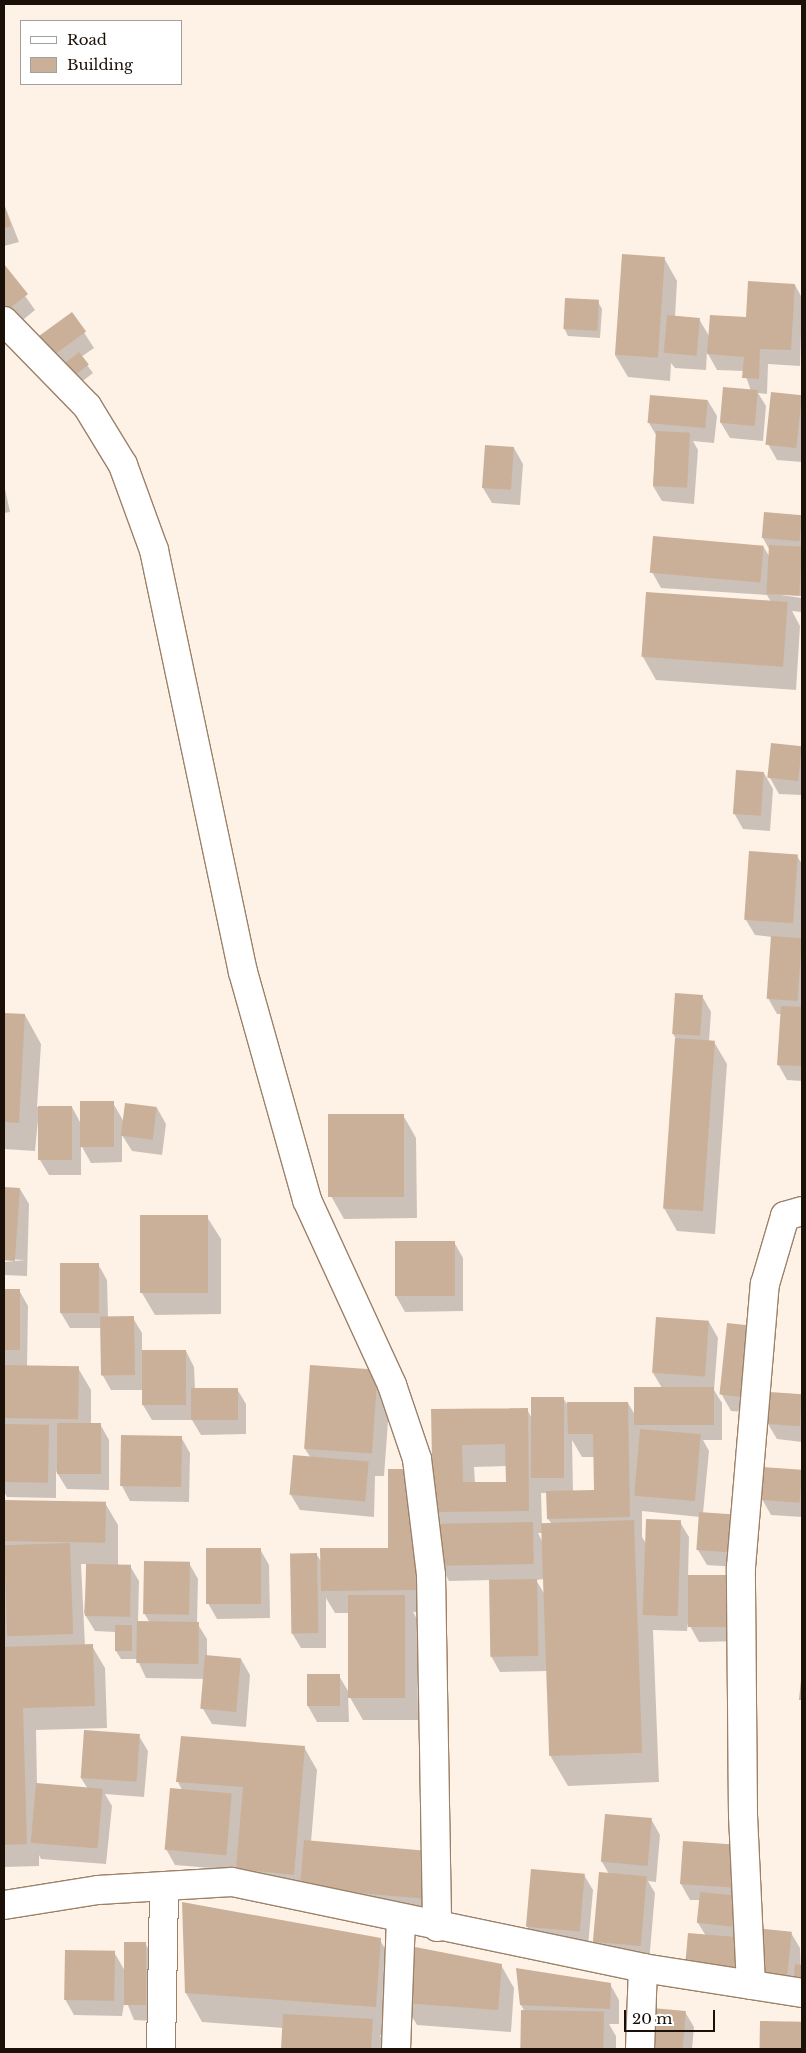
<!DOCTYPE html>
<html>
<head>
<meta charset="utf-8">
<style>
  body { margin:0 }
  #map { position:relative; width:806px; height:2053px; overflow:hidden; background:#fef2e7; font-family:"Libre Baskerville",serif }
  div>[style] { position:absolute }
  .shadow>* { inset:0; background:#0003; transform-origin:0 0 }
  .building>* { inset:0; background:#cab098; transform-origin:0 0 }
  .roads { filter:drop-shadow(1px 0 #9c8168) drop-shadow(-1px 0 #9c8168) drop-shadow(0 1px #9c8168) drop-shadow(0 -1px #9c8168) }
  .minor>* { height:28px; margin:-14px; padding:0 14px; transform-origin:14px; border-radius:14px; background:#fff }
  span { translate:-50% -50%; white-space:nowrap; text-align:center; line-height:1.15; -webkit-text-stroke:5px #fff; paint-order:stroke }
  .frame { position:absolute; inset:0; border:5px solid #1a1007; pointer-events:none }
  .legend { position:absolute; left:20px; top:20px; width:162px; height:65px; box-sizing:border-box; background:#fff; border:1px solid #a39f9c; margin:0; padding:6px 9px; list-style:none; font-size:15px; color:#1a1007 }
  .legend li { display:flex; align-items:center; gap:10px; height:25px }
  .legend b { width:25px; border:1px solid #a39f9c }
  .scale { position:absolute; left:624px; top:2010px; width:91px; height:22px; box-sizing:border-box; border:2px solid #1a1007; border-top:0; padding-left:6px; font-size:15px; line-height:18px; white-space:nowrap; color:#1a1007; -webkit-text-stroke:4px #fff; paint-order:stroke }
</style>
</head>
<body>
<div id="map">
  <div class="shadow">
    <div style="clip-path:polygon(4px 204px,19px 242px,4px 246px)"></div>
    <div style="clip-path:polygon(664px 258px,677px 281px,675px 317px,699px 319px,709px 336px,747px 319px,795px 285px,802px 298px,800px 366px,768px 364px,767px 394px,758px 393px,766px 406px,763px 441px,730px 438px,721px 423px,751px 391px,744px 371px,717px 370px,707px 352px,706px 370px,675px 368px,671px 363px,670px 381px,628px 377px,615px 355px)"></div>
    <div style="clip-path:polygon(4px 266px,35px 310px,13px 328px,4px 317px)"></div>
    <div style="clip-path:polygon(598px 302px,602px 309px,600px 338px,568px 336px,564px 328px)"></div>
    <div style="clip-path:polygon(72px 314px,94px 348px,81px 357px,93px 373px,75px 387px,41px 357px)"></div>
    <div style="clip-path:polygon(772px 394px,802px 396px,802px 462px,777px 460px,768px 444px)"></div>
    <div style="clip-path:polygon(708px 401px,717px 416px,714px 443px,693px 441px,698px 450px,694px 504px,662px 501px,653px 486px,656px 435px,649px 423px)"></div>
    <div style="clip-path:polygon(514px 448px,523px 464px,520px 505px,492px 503px,483px 488px)"></div>
    <div style="clip-path:polygon(4px 484px,10px 512px,4px 513px)"></div>
    <div style="clip-path:polygon(765px 514px,802px 516px,802px 596px,774px 594px,802px 598px,802px 612px,792px 611px,800px 626px,796px 690px,656px 680px,643px 657px,771px 602px,767px 595px,661px 588px,652px 572px,763px 546px,769px 556px,769px 549px,763px 538px)"></div>
    <div style="clip-path:polygon(772px 745px,802px 747px,802px 795px,779px 794px,770px 778px)"></div>
    <div style="clip-path:polygon(764px 773px,773px 789px,770px 831px,743px 829px,734px 813px)"></div>
    <div style="clip-path:polygon(797px 856px,802px 864px,802px 1081px,787px 1080px,778px 1064px,782px 1014px,777px 1014px,768px 998px,772px 937px,755px 935px,746px 920px)"></div>
    <div style="clip-path:polygon(676px 994px,702px 996px,711px 1012px,709px 1041px,714px 1042px,727px 1064px,715px 1234px,677px 1231px,664px 1208px,677px 1040px,673px 1034px)"></div>
    <div style="clip-path:polygon(4px 1014px,25px 1015px,41px 1044px,37px 1107px,72px 1107px,81px 1124px,113px 1103px,124px 1122px,157px 1108px,166px 1124px,162px 1155px,132px 1151px,122px 1135px,122px 1162px,91px 1163px,81px 1145px,81px 1175px,49px 1175px,40px 1160px,39px 1110px,35px 1151px,4px 1149px)"></div>
    <div style="clip-path:polygon(403px 1115px,416px 1138px,417px 1218px,344px 1219px,331px 1196px)"></div>
    <div style="clip-path:polygon(4px 1189px,20px 1189px,29px 1204px,27px 1276px,4px 1275px,4px 1262px,25px 1260px,4px 1259px)"></div>
    <div style="clip-path:polygon(207px 1217px,221px 1239px,221px 1314px,155px 1315px,142px 1293px)"></div>
    <div style="clip-path:polygon(454px 1242px,463px 1258px,463px 1311px,405px 1312px,396px 1296px,396px 1243px)"></div>
    <div style="clip-path:polygon(98px 1264px,107px 1280px,108px 1318px,133px 1318px,142px 1333px,142px 1351px,186px 1351px,194px 1367px,195px 1389px,237px 1389px,246px 1404px,246px 1434px,201px 1435px,192px 1420px,152px 1420px,143px 1405px,143px 1390px,111px 1390px,102px 1374px,102px 1328px,70px 1328px,61px 1313px)"></div>
    <div style="clip-path:polygon(4px 1290px,19px 1290px,28px 1306px,27px 1367px,78px 1368px,91px 1390px,91px 1424px,100px 1424px,109px 1440px,109px 1490px,67px 1489px,56px 1471px,56px 1498px,7px 1497px,4px 1492px)"></div>
    <div style="clip-path:polygon(evenodd,709px 1322px,718px 1338px,714px 1390px,722px 1403px,722px 1440px,703px 1440px,709px 1451px,703px 1513px,730px 1515px,739px 1531px,737px 1567px,707px 1565px,698px 1550px,700px 1517px,642px 1511px,642px 1537px,647px 1545px,680px 1522px,689px 1537px,688px 1577px,741px 1641px,699px 1642px,690px 1626px,690px 1605px,687px 1631px,653px 1630px,659px 1782px,568px 1786px,551px 1757px,548px 1671px,500px 1672px,491px 1656px,490px 1580px,449px 1581px,440px 1565px,441px 1525px,432px 1509px,433px 1612px,413px 1612px,417px 1619px,418px 1720px,363px 1720px,348px 1694px,349px 1722px,317px 1722px,308px 1706px,339px 1676px,350px 1694px,349px 1613px,335px 1613px,326px 1598px,326px 1648px,301px 1648px,292px 1633px,317px 1555px,322px 1563px,390px 1549px,434px 1496px,432px 1411px,527px 1409px,532px 1419px,563px 1398px,569px 1407px,628px 1403px,635px 1415px,662px 1388px,653px 1373px,709px 1322px,572px 1440px,582px 1457px,595px 1457px,595px 1491px,573px 1492px,572px 1440px,709px 1322px,507px 1466px,507px 1483px,475px 1483px,474px 1467px,507px 1466px,709px 1322px,541px 1493px,548px 1493px,548px 1519px,552px 1524px,542px 1525px,541px 1493px,709px 1322px,538px 1533px,542px 1533px,542px 1541px,538px 1533px,709px 1322px,544px 1579px,545px 1595px,536px 1580px,544px 1579px)"></div>
    <div style="clip-path:polygon(728px 1324px,757px 1413px,731px 1411px,722px 1395px)"></div>
    <div style="clip-path:polygon(377px 1372px,390px 1394px,384px 1476px,375px 1476px,374px 1517px,300px 1510px,291px 1495px,311px 1458px,305px 1449px)"></div>
    <div style="clip-path:polygon(771px 1393px,802px 1396px,802px 1442px,777px 1439px,768px 1424px)"></div>
    <div style="clip-path:polygon(181px 1437px,190px 1453px,189px 1502px,130px 1501px,122px 1486px)"></div>
    <div style="clip-path:polygon(764px 1469px,802px 1471px,802px 1517px,771px 1515px,762px 1499px)"></div>
    <div style="clip-path:polygon(4px 1501px,105px 1503px,118px 1525px,118px 1566px,130px 1566px,139px 1581px,138px 1623px,150px 1623px,144px 1613px,189px 1563px,198px 1579px,197px 1623px,207px 1639px,207px 1656px,241px 1659px,250px 1675px,246px 1727px,212px 1724px,203px 1709px,205px 1679px,146px 1678px,137px 1659px,121px 1659px,116px 1651px,116px 1632px,95px 1631px,84px 1613px,87px 1564px,81px 1564px,85px 1646px,92px 1646px,105px 1668px,107px 1728px,36px 1730px,37px 1785px,88px 1789px,81px 1778px,139px 1736px,148px 1751px,144px 1797px,105px 1794px,112px 1806px,106px 1864px,41px 1859px,39px 1855px,39px 1866px,4px 1867px)"></div>
    <div style="clip-path:polygon(260px 1549px,269px 1565px,270px 1618px,217px 1619px,208px 1603px)"></div>
    <div style="clip-path:polygon(304px 1747px,317px 1770px,311px 1842px,428px 1852px,437px 1921px,251px 1892px,236px 1866px,235px 1870px,175px 1865px,166px 1849px,182px 1790px,178px 1782px)"></div>
    <div style="clip-path:polygon(651px 1819px,660px 1835px,656px 1882px,648px 1881px,655px 1893px,649px 1962px,603px 1958px,594px 1942px,609px 1874px,602px 1862px)"></div>
    <div style="clip-path:polygon(733px 1846px,744px 1942px,706px 1936px,698px 1923px,700px 1900px,690px 1900px,681px 1884px)"></div>
    <div style="clip-path:polygon(584px 1875px,593px 1890px,588px 1946px,536px 1942px,527px 1926px)"></div>
    <div style="clip-path:polygon(184px 1903px,380px 1940px,396px 1968px,392px 2035px,380px 2035px,385px 2049px,282px 2049px,284px 2028px,202px 2022px,186px 1993px)"></div>
    <div style="clip-path:polygon(791px 1933px,800px 1948px,802px 2006px,753px 1972px)"></div>
    <div style="clip-path:polygon(145px 1943px,154px 1959px,153px 2021px,134px 2020px,125px 1998px,122px 2016px,74px 2015px,65px 1999px,114px 1952px,125px 1971px)"></div>
    <div style="clip-path:polygon(501px 1965px,514px 1988px,511px 2032px,417px 2025px,404px 2003px)"></div>
    <div style="clip-path:polygon(517px 1969px,610px 1984px,619px 2000px,619px 2024px,609px 2024px,616px 2036px,616px 2049px,522px 2049px,525px 2012px,521px 2005px)"></div>
    <div style="clip-path:polygon(685px 2012px,694px 2027px,692px 2049px,651px 2049px)"></div>
    <div style="left:762px;top:2022px;width:40px;height:27px;rotate:3deg"></div>
  </div>
  <div class="building">
    <div style="clip-path:polygon(4px 204px,11px 226px,4px 228px)"></div>
    <div style="left:622px;top:254px;width:43px;height:101px;rotate:4deg"></div>
    <div style="clip-path:polygon(4px 264px,28px 294px,4px 313px)"></div>
    <div style="clip-path:polygon(748px 281px,795px 284px,791px 350px,760px 349px,759px 379px,742px 378px,744px 357px,707px 354px,710px 315px,746px 317px)"></div>
    <div style="left:565px;top:298px;width:34px;height:31px;rotate:3deg"></div>
    <div style="left:72px;top:312px;width:24px;height:51px;rotate:54deg"></div>
    <div style="left:667px;top:315px;width:33px;height:38px;rotate:5deg"></div>
    <div style="left:79px;top:352px;width:16px;height:25px;rotate:52deg"></div>
    <div style="left:723px;top:387px;width:35px;height:36px;rotate:5deg"></div>
    <div style="left:771px;top:392px;width:31px;height:53px;rotate:6deg"></div>
    <div style="left:650px;top:395px;width:58px;height:28px;rotate:5deg"></div>
    <div style="left:656px;top:431px;width:34px;height:55px;rotate:3deg"></div>
    <div style="left:485px;top:445px;width:29px;height:43px;rotate:4deg"></div>
    <div style="left:764px;top:512px;width:38px;height:26px;rotate:5deg"></div>
    <div style="left:653px;top:536px;width:111px;height:37px;rotate:5deg"></div>
    <div style="left:769px;top:545px;width:33px;height:49px;rotate:3deg"></div>
    <div style="left:646px;top:592px;width:142px;height:65px;rotate:4deg"></div>
    <div style="left:771px;top:743px;width:31px;height:35px;rotate:6deg"></div>
    <div style="left:736px;top:770px;width:28px;height:44px;rotate:4deg"></div>
    <div style="left:749px;top:851px;width:49px;height:69px;rotate:4deg"></div>
    <div style="left:771px;top:936px;width:31px;height:63px;rotate:4deg"></div>
    <div style="left:675px;top:993px;width:28px;height:41px;rotate:4deg"></div>
    <div style="clip-path:polygon(781px 1006px,802px 1007px,802px 1066px,777px 1065px)"></div>
    <div style="clip-path:polygon(4px 1013px,25px 1014px,19px 1123px,4px 1122px)"></div>
    <div style="left:675px;top:1038px;width:40px;height:171px;rotate:4deg"></div>
    <div style="left:114px;top:1101px;width:46px;height:34px;rotate:90deg"></div>
    <div style="left:125px;top:1103px;width:32px;height:33px;rotate:7deg"></div>
    <div style="left:38px;top:1106px;width:34px;height:54px"></div>
    <div style="left:328px;top:1114px;width:76px;height:83px"></div>
    <div style="left:4px;top:1187px;width:16px;height:73px;rotate:4deg"></div>
    <div style="left:140px;top:1215px;width:68px;height:78px"></div>
    <div style="left:395px;top:1241px;width:60px;height:55px"></div>
    <div style="left:60px;top:1263px;width:39px;height:50px"></div>
    <div style="left:4px;top:1289px;width:16px;height:61px"></div>
    <div style="left:134px;top:1316px;width:59px;height:34px;rotate:89deg"></div>
    <div style="left:656px;top:1317px;width:53px;height:56px;rotate:4deg"></div>
    <div style="left:727px;top:1323px;width:28px;height:72px;rotate:6deg"></div>
    <div style="left:142px;top:1350px;width:44px;height:55px"></div>
    <div style="left:4px;top:1365px;width:75px;height:53px;rotate:1deg"></div>
    <div style="left:310px;top:1365px;width:68px;height:84px;rotate:4deg"></div>
    <div style="left:634px;top:1387px;width:80px;height:38px"></div>
    <div style="left:191px;top:1388px;width:47px;height:32px"></div>
    <div style="left:770px;top:1392px;width:32px;height:32px;rotate:4deg"></div>
    <div style="left:531px;top:1397px;width:33px;height:81px"></div>
    <div style="clip-path:polygon(567px 1402px,628px 1402px,630px 1517px,547px 1519px,546px 1491px,594px 1490px,593px 1434px,568px 1434px)"></div>
    <div style="clip-path:polygon(evenodd,528px 1408px,529px 1511px,433px 1512px,431px 1409px,528px 1408px,505px 1444px,506px 1482px,463px 1482px,462px 1445px,505px 1444px)"></div>
    <div style="left:57px;top:1423px;width:44px;height:51px"></div>
    <div style="left:4px;top:1424px;width:45px;height:58px;rotate:1deg"></div>
    <div style="left:640px;top:1429px;width:61px;height:67px;rotate:5deg"></div>
    <div style="left:121px;top:1435px;width:61px;height:51px;rotate:1deg"></div>
    <div style="left:293px;top:1455px;width:76px;height:40px;rotate:5deg"></div>
    <div style="left:762px;top:1467px;width:40px;height:33px;rotate:4deg"></div>
    <div style="clip-path:polygon(388px 1469px,420px 1469px,420px 1590px,321px 1591px,320px 1548px,388px 1548px)"></div>
    <div style="left:4px;top:1500px;width:102px;height:41px;rotate:1deg"></div>
    <div style="left:699px;top:1512px;width:32px;height:38px;rotate:4deg"></div>
    <div style="left:646px;top:1519px;width:35px;height:96px;rotate:2deg"></div>
    <div style="left:634px;top:1520px;width:233px;height:93px;rotate:88deg"></div>
    <div style="left:533px;top:1522px;width:42px;height:95px;rotate:89deg"></div>
    <div style="left:70px;top:1543px;width:91px;height:66px;rotate:88deg"></div>
    <div style="left:206px;top:1548px;width:55px;height:56px"></div>
    <div style="left:317px;top:1553px;width:80px;height:27px;rotate:89deg"></div>
    <div style="left:144px;top:1561px;width:46px;height:53px;rotate:1deg"></div>
    <div style="left:86px;top:1564px;width:45px;height:52px;rotate:1deg"></div>
    <div style="left:688px;top:1575px;width:44px;height:52px"></div>
    <div style="left:537px;top:1579px;width:77px;height:48px;rotate:89deg"></div>
    <div style="left:348px;top:1595px;width:57px;height:103px"></div>
    <div style="left:137px;top:1621px;width:62px;height:42px;rotate:1deg"></div>
    <div style="left:115px;top:1625px;width:17px;height:26px"></div>
    <div style="clip-path:polygon(93px 1644px,95px 1706px,23px 1708px,27px 1844px,4px 1845px,4px 1647px)"></div>
    <div style="left:205px;top:1655px;width:36px;height:54px;rotate:5deg"></div>
    <div style="left:340px;top:1674px;width:32px;height:33px;rotate:90deg"></div>
    <div style="clip-path:polygon(801px 1680px,802px 1680px,802px 1700px,799px 1700px)"></div>
    <div style="left:84px;top:1730px;width:56px;height:48px;rotate:4deg"></div>
    <div style="clip-path:polygon(181px 1736px,305px 1746px,294px 1875px,236px 1869px,243px 1787px,176px 1782px)"></div>
    <div style="left:36px;top:1783px;width:67px;height:60px;rotate:5deg"></div>
    <div style="left:170px;top:1788px;width:62px;height:62px;rotate:5deg"></div>
    <div style="left:605px;top:1814px;width:47px;height:48px;rotate:5deg"></div>
    <div style="left:304px;top:1840px;width:125px;height:48px;rotate:5deg"></div>
    <div style="left:683px;top:1841px;width:51px;height:43px;rotate:4deg"></div>
    <div style="left:531px;top:1869px;width:54px;height:58px;rotate:5deg"></div>
    <div style="left:599px;top:1872px;width:48px;height:70px;rotate:5deg"></div>
    <div style="left:700px;top:1892px;width:39px;height:31px;rotate:6deg"></div>
    <div style="clip-path:polygon(182px 1902px,381px 1938px,376px 2007px,185px 1993px)"></div>
    <div style="left:755px;top:1928px;width:37px;height:44px;rotate:6deg"></div>
    <div style="left:688px;top:1933px;width:53px;height:34px;rotate:5deg"></div>
    <div style="left:124px;top:1942px;width:22px;height:63px"></div>
    <div style="clip-path:polygon(405px 1945px,502px 1964px,498px 2010px,403px 2003px)"></div>
    <div style="left:65px;top:1950px;width:50px;height:50px;rotate:1deg"></div>
    <div style="clip-path:polygon(795px 1964px,802px 1965px,802px 1993px,793px 1992px)"></div>
    <div style="clip-path:polygon(516px 1968px,611px 1983px,610px 2009px,520px 2005px)"></div>
    <div style="left:652px;top:2008px;width:34px;height:41px;rotate:5deg"></div>
    <div style="left:521px;top:2010px;width:83px;height:39px;rotate:1deg"></div>
    <div style="clip-path:polygon(283px 2014px,373px 2019px,371px 2049px,281px 2049px)"></div>
    <div style="left:760px;top:2021px;width:42px;height:28px;rotate:1deg"></div>
  </div>
  <div class="roads">
    <div class="minor">
      <div style="left:4px;top:321px;width:119px;rotate:45.7deg"></div>
      <div style="left:87px;top:406px;width:69px;rotate:58.6deg"></div>
      <div style="left:123px;top:465px;width:90px;rotate:70deg"></div>
      <div style="left:154px;top:550px;width:431px;rotate:78.1deg"></div>
      <div style="left:243px;top:972px;width:237px;rotate:74.3deg"></div>
      <div style="left:307px;top:1200px;width:204px;rotate:65.3deg"></div>
      <div style="left:392px;top:1385px;width:78px;rotate:71.3deg"></div>
      <div style="left:417px;top:1459px;width:117px;rotate:83.1deg"></div>
      <div style="left:431px;top:1575px;width:352px;rotate:89deg"></div>
      <div style="left:4px;top:1905px;width:95px;rotate:-9.1deg"></div>
      <div style="left:98px;top:1890px;width:134px;rotate:-3.4deg"></div>
      <div style="left:232px;top:1882px;width:420px;rotate:11.8deg"></div>
      <div style="left:643px;top:1968px;width:161px;rotate:8.9deg"></div>
      <div style="left:751px;top:1985px;width:170px;rotate:-92.7deg"></div>
      <div style="left:743px;top:1815px;width:248px;rotate:-90.5deg"></div>
      <div style="left:741px;top:1567px;width:284px;rotate:-85.2deg"></div>
      <div style="left:765px;top:1284px;width:71px;rotate:-73.6deg"></div>
      <div style="left:785px;top:1216px;width:18px;rotate:-16deg"></div>
      <div style="left:161px;top:2049px;width:163px;rotate:-88.9deg"></div>
      <div style="left:396px;top:2049px;width:129px;rotate:-87.8deg"></div>
      <div style="left:640px;top:2049px;width:81px;rotate:-87.9deg"></div>
    </div>
  </div>
  <div class="frame"></div>
  <ul class="legend">
  <li><b style="height:6px;background:#fff"></b>Road</li>
  <li><b style="height:14px;background:#cab098"></b>Building</li>
  </ul>
  <div class="scale">20 m</div>
</div>
</body>
</html>
